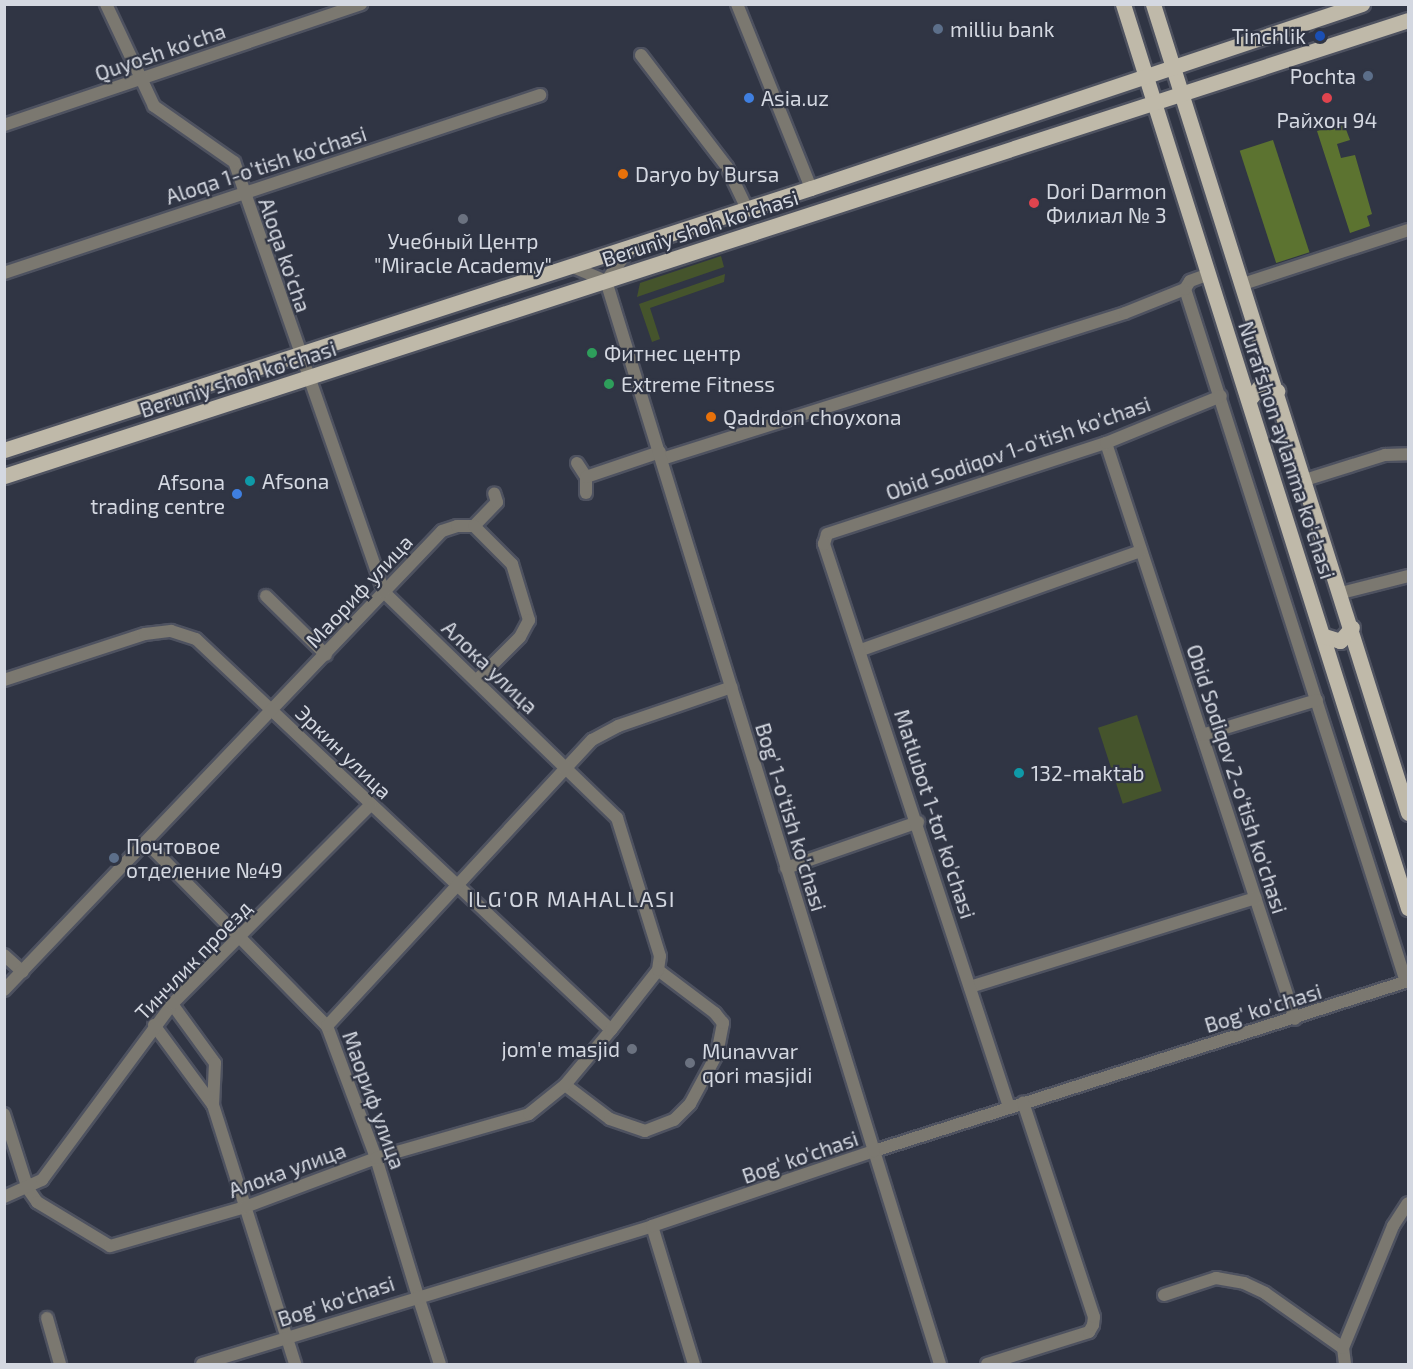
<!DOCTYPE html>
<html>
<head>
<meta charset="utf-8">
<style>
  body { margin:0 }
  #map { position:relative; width:1413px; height:1369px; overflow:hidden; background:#303544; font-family:"Exo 2",sans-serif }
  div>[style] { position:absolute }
  .green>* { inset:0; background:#45542c; transform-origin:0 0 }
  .forest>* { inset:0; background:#5c7330; transform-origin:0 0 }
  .roads { filter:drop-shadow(2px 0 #4e5260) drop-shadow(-2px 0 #4e5260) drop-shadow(0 2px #4e5260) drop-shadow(0 -2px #4e5260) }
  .minor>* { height:12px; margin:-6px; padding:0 6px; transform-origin:6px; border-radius:6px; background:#7b7870 }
  .tertiary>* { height:12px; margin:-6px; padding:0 6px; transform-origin:6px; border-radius:6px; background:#7b7870 }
  .primary>* { height:15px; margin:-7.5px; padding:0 7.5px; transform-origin:7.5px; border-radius:7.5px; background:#bfb9a9 }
  .dots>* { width:16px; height:16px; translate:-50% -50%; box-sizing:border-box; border:3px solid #303544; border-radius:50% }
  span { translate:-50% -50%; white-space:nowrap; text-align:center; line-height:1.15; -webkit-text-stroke:4.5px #303544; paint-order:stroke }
  .poi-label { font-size:21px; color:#d4d8e1 }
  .left { translate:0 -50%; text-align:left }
  .right { translate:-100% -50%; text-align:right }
  .street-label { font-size:21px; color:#d4d8e1 }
  .neighbourhood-label { font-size:22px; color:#d4d8e1; letter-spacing:1.5px }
  .frame { position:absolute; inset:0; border:6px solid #d4d8e1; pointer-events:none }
</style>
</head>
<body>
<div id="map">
  <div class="green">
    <div style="clip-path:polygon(721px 256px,724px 267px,637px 297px,640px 283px)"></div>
    <div style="clip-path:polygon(725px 274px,724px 282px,650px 308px,660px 339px,652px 342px,639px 304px)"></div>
    <div style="left:1137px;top:715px;width:80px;height:41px;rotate:72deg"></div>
  </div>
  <div class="forest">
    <div style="clip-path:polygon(1344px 124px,1350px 140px,1337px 144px,1341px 158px,1355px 155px,1372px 214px,1367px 216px,1370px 226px,1350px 233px,1317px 131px)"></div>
    <div style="left:1273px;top:140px;width:118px;height:35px;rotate:72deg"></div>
  </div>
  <div class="roads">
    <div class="minor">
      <div style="left:737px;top:4px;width:198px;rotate:68.1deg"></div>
      <div style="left:641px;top:55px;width:141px;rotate:52.5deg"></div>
      <div style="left:727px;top:167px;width:47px;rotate:64.5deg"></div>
      <div style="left:4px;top:125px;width:377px;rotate:-18.7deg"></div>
      <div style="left:4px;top:273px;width:565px;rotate:-18.37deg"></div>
      <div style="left:1243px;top:284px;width:174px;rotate:-18.1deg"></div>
      <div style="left:1185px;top:289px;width:727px;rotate:72.31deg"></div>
      <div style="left:1106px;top:443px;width:606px;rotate:71.83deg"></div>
      <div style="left:662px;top:459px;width:485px;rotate:-17.5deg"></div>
      <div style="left:1125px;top:313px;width:65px;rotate:-21.8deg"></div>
      <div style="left:1185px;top:289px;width:9px;rotate:-58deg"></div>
      <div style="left:1190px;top:281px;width:20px;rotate:-20deg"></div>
      <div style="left:577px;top:463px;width:17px;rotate:57deg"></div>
      <div style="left:586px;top:477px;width:16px;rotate:90deg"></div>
      <div style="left:586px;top:477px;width:78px;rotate:-18.7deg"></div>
      <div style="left:1305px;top:480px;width:84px;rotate:-17.4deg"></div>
      <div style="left:1385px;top:455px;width:23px;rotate:-2deg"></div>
      <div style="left:474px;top:526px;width:33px;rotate:-46deg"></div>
      <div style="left:497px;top:502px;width:9px;rotate:-108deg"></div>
      <div style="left:1341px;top:593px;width:69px;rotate:-14.2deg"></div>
      <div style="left:266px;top:596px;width:84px;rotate:44.5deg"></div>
      <div style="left:861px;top:650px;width:297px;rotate:-19.5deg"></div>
      <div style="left:4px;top:680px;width:148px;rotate:-18.1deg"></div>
      <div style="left:145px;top:634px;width:26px;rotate:-7deg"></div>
      <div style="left:171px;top:631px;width:26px;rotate:18deg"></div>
      <div style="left:196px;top:639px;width:570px;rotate:43.29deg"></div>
      <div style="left:1202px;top:735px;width:120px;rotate:-16.9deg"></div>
      <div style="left:147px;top:843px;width:257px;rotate:45.5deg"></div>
      <div style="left:327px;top:1026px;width:141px;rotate:69.6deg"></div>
      <div style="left:376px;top:1158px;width:144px;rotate:73.1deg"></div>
      <div style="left:786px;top:868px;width:140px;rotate:-19.2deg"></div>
      <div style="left:4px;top:955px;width:25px;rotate:42deg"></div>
      <div style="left:970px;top:987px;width:299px;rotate:-17.3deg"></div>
      <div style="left:4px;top:990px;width:634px;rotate:-46.34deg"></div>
      <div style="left:442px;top:531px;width:16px;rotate:-18deg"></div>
      <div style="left:457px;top:526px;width:17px"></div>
      <div style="left:474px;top:526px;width:54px;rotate:45deg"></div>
      <div style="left:512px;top:564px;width:59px;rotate:73.1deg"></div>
      <div style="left:529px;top:620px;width:19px;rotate:118deg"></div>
      <div style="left:520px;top:637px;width:62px;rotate:135deg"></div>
      <div style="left:172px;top:1004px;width:73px;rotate:53.9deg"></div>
      <div style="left:215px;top:1063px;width:42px;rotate:92.7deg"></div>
      <div style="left:154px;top:1025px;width:99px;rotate:53.6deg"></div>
      <div style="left:213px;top:1105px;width:272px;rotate:72.4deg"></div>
      <div style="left:327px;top:1026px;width:390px;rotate:-47.2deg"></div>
      <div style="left:592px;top:740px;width:30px;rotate:-28deg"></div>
      <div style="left:618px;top:726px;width:120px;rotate:-18.9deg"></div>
      <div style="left:565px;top:1085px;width:56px;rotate:37.1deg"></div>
      <div style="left:610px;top:1119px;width:37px;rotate:19deg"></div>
      <div style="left:645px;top:1131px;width:31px;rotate:-21deg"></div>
      <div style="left:674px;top:1120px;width:23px;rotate:-45deg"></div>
      <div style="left:690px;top:1104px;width:57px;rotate:-61.6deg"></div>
      <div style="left:717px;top:1054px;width:32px;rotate:-79deg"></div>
      <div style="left:723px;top:1023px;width:13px;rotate:-129deg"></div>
      <div style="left:715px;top:1013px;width:71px;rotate:-143deg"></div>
      <div style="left:1009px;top:1107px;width:593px;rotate:-108.19deg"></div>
      <div style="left:824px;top:544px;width:10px;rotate:-73deg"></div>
      <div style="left:827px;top:534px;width:293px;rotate:-18.1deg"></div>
      <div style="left:1106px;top:443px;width:124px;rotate:-22.2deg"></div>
      <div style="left:4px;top:1114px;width:79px;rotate:72.3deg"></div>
      <div style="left:28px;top:1189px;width:16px;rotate:55deg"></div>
      <div style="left:37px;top:1202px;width:85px;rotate:31.1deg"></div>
      <div style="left:110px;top:1246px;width:141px;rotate:-16.1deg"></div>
      <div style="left:245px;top:1207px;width:140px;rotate:-20.5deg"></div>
      <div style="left:376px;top:1158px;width:159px;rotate:-16deg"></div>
      <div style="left:529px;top:1114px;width:46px;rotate:-38.9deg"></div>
      <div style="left:565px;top:1085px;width:72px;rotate:-50.1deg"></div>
      <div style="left:611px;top:1030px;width:76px;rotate:-51.9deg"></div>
      <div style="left:658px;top:970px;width:14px;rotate:-82deg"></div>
      <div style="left:660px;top:956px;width:145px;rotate:-107.3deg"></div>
      <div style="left:617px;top:818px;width:325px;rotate:-135.9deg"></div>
      <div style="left:384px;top:592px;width:455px;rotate:-109.2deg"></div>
      <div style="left:234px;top:162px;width:98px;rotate:-145deg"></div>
      <div style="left:154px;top:106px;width:113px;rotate:-115.2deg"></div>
      <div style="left:4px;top:1197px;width:42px;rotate:-24.1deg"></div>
      <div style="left:42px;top:1180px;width:219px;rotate:-53.5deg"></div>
      <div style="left:172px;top:1004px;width:281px;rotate:-45.1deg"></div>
      <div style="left:652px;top:1226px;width:144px;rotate:73.1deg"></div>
      <div style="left:1164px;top:1295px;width:55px;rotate:-18.1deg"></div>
      <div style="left:1216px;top:1278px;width:28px;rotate:10deg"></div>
      <div style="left:1244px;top:1283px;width:23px;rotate:25deg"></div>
      <div style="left:1265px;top:1293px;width:95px;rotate:35.2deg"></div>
      <div style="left:47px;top:1318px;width:48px;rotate:74.2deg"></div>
      <div style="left:940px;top:1364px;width:223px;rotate:-107.2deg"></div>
      <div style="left:874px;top:1151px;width:560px;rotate:-17.66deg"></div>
      <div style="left:987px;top:1364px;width:107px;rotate:-17.4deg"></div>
      <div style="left:1089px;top:1332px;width:8px;rotate:-60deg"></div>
      <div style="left:1093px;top:1325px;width:8px;rotate:-83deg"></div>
      <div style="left:1094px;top:1317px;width:226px;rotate:-108.3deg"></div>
      <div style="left:1345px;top:1364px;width:16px;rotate:-97deg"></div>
      <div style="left:1343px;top:1348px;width:132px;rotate:-67.7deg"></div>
      <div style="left:1393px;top:1226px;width:27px;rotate:-57deg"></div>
    </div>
    <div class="tertiary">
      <div style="left:606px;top:281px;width:42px;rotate:-53.7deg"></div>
      <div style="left:418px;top:1296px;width:71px;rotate:72.1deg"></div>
      <div style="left:202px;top:1364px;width:471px;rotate:-17deg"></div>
      <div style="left:652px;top:1226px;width:234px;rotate:-18.7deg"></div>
      <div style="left:874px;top:1151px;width:910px;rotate:-107.12deg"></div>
      <div style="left:606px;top:281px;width:39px;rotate:-157deg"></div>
    </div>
    <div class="primary">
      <div style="left:1123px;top:4px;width:948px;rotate:72.5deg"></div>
      <div style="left:1153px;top:4px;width:848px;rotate:72.5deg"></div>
      <div style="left:1249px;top:400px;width:18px;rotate:-52deg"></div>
      <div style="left:1260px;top:386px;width:18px;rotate:16deg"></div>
      <div style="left:4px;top:450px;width:848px;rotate:-17.99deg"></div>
      <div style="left:811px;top:188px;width:581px;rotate:-18.47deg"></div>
      <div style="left:4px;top:476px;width:1476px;rotate:-17.99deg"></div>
      <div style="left:1324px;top:636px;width:17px;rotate:17deg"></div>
      <div style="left:1340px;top:641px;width:18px;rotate:-49deg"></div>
    </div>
  </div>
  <div class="dots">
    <div style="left:938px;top:29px;background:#5c6f8a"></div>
    <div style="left:1320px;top:36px;background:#1a4fb4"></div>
    <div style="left:1368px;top:76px;background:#5c6f8a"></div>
    <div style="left:749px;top:98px;background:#3f7fe0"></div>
    <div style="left:1327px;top:98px;background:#e0444e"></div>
    <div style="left:623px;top:174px;background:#e8710a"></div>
    <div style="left:1034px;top:203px;background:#e0444e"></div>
    <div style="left:463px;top:219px;background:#6b7280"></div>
    <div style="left:592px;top:353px;background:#2e9e5b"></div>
    <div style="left:609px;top:384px;background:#2e9e5b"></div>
    <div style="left:711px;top:417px;background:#e8710a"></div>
    <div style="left:250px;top:481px;background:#0f9aa8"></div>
    <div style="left:237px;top:494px;background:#3f7fe0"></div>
    <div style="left:1019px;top:773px;background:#0f9aa8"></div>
    <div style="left:114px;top:858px;background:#5c6f8a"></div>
    <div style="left:632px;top:1049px;background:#6b7280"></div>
    <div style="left:690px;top:1063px;background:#6b7280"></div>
  </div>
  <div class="poi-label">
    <span class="left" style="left:950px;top:29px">milliu bank</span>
    <span class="right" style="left:1306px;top:36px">Tinchlik</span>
    <span class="right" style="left:1356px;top:76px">Pochta</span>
    <span class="left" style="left:761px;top:98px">Asia.uz</span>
    <span style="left:1327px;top:120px">Райхон 94</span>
    <span class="left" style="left:635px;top:174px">Daryo by Bursa</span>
    <span class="left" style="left:1046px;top:203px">Dori Darmon<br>Филиал № 3</span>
    <span style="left:463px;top:253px">Учебный Центр<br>"Miracle Academy"</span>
    <span class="left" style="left:604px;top:353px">Фитнес центр</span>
    <span class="left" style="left:621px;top:384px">Extreme Fitness</span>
    <span class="left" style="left:723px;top:417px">Qadrdon choyxona</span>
    <span class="left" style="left:262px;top:481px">Afsona</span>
    <span class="right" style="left:225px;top:494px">Afsona<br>trading centre</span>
    <span class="left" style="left:1031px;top:773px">132-maktab</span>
    <span class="left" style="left:126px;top:858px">Почтовое<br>отделение №49</span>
    <span class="right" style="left:620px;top:1049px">jom'e masjid</span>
    <span class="left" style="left:702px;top:1063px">Munavvar<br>qori masjidi</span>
  </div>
  <div class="street-label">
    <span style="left:160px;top:52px;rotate:-19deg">Quyosh ko'cha</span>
    <span style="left:266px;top:165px;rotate:-18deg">Aloqa 1-o'tish ko'chasi</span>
    <span style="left:700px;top:228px;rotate:-18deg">Beruniy shoh ko'chasi</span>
    <span style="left:285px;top:255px;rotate:71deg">Aloqa ko'cha</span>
    <span style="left:238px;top:379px;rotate:-18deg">Beruniy shoh ko'chasi</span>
    <span style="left:1018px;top:448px;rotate:-19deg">Obid Sodiqov 1-o'tish ko'chasi</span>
    <span style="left:1287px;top:450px;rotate:72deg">Nurafshon aylanma ko'chasi</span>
    <span style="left:359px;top:591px;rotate:-47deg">Маориф улица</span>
    <span style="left:490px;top:667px;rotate:44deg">Алока улица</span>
    <span style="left:344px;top:752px;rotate:44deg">Эркин улица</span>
    <span style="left:1237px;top:779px;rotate:72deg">Obid Sodiqov 2-o'tish ko'chasi</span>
    <span style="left:935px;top:814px;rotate:72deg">Matlubot 1-tor ko'chasi</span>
    <span style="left:791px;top:817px;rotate:73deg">Bog' 1-o'tish ko'chasi</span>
    <span style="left:193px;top:960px;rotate:-46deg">Тинчлик проезд</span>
    <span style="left:1263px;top:1008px;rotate:-17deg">Bog' ko'chasi</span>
    <span style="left:374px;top:1100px;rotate:70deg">Маориф улица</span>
    <span style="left:800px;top:1157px;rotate:-19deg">Bog' ko'chasi</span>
    <span style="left:287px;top:1170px;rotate:-20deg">Алока улица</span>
    <span style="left:336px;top:1301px;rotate:-18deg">Bog' ko'chasi</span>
  </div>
  <div class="neighbourhood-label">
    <span style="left:572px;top:899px">ILG'OR MAHALLASI</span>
  </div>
  <div class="frame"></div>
</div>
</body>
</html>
